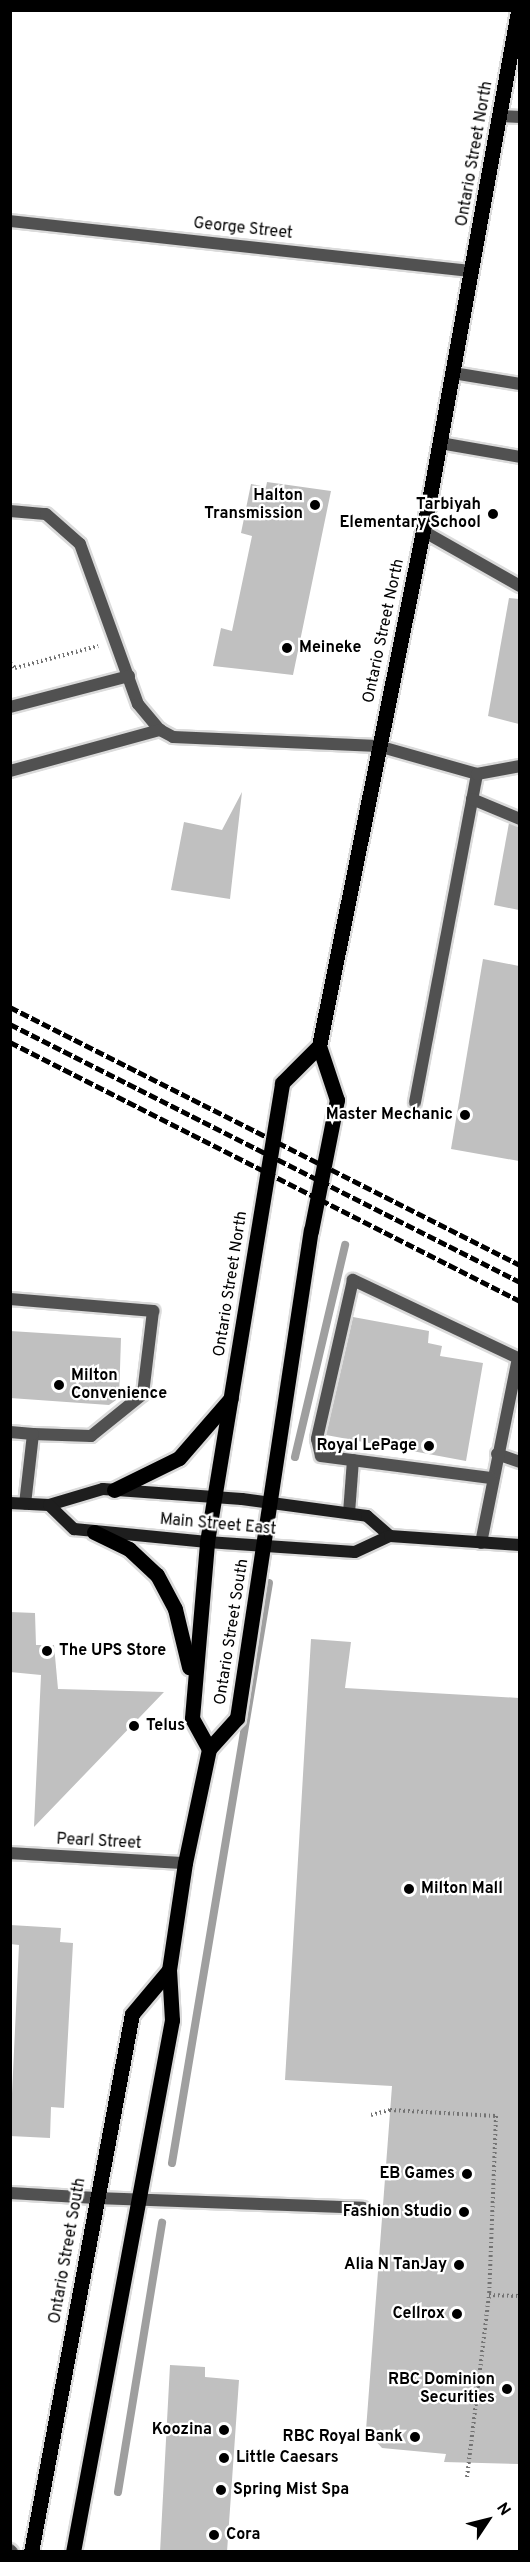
<!DOCTYPE html>
<html>
<head>
<meta charset="utf-8">
<style>
  body { margin:0 }
  #map { position:relative; width:530px; height:2562px; overflow:hidden; background:#fff; font-family:Overpass,sans-serif }
  div>[style] { position:absolute }
  .stream>* { height:8px; margin:-4px; padding:0 4px; transform-origin:4px; border-radius:4px; background:#9f9f9f }
  .building>* { inset:0; background:#c0c0c0 }
  .path>* { height:4px; margin-top:-2px; transform-origin:0; background:repeating-linear-gradient(90deg,#737373 0 1.5px,transparent 0 4.5px) }
  .roads { filter:drop-shadow(2px 0 #dbdbdb) drop-shadow(-2px 0 #dbdbdb) drop-shadow(0 2px #dbdbdb) drop-shadow(0 -2px #dbdbdb) }
  .service>* { height:12px; margin:-6px; padding:0 6px; transform-origin:6px; border-radius:6px; background:#515151 }
  .minor>* { height:12px; margin:-6px; padding:0 6px; transform-origin:6px; border-radius:6px; background:#515151 }
  .secondary>* { height:12px; margin:-6px; padding:0 6px; transform-origin:6px; border-radius:6px; background:#1e1e1e }
  .primary>* { height:15px; margin:-7.5px; padding:0 7.5px; transform-origin:7.5px; border-radius:7.5px; background:#000 }
  .rail>* { height:4.5px; margin-top:-2.25px; transform-origin:0; background:repeating-linear-gradient(90deg,#000 0 9px,transparent 0 12px) }
  .dots>* { width:16px; height:16px; translate:-50% -50%; box-sizing:border-box; border:3px solid #fff; border-radius:50% }
  span { translate:-50% -50%; white-space:nowrap; text-align:center; line-height:1.15; -webkit-text-stroke:4.5px #fff; paint-order:stroke }
  .street-label { font-size:16px; color:#000 }
  .poi-label { font-size:16px; color:#000; font-weight:700 }
  .right { translate:-100% -50%; text-align:right }
  .left { translate:0 -50%; text-align:left }
  .frame { position:absolute; inset:0; border:12px solid #000; pointer-events:none }
  .north { position:absolute; left:458px; top:2490px; width:60px; height:60px; -webkit-text-stroke:4px #fff; paint-order:stroke; rotate:55deg; font-size:16px; font-weight:700; line-height:24px; text-align:center; color:#000 }
  .north::after { content:''; display:block; margin:auto; width:21px; height:27px; background:#000; clip-path:polygon(50% 0,100% 100%,50% 72%,0 100%) }
</style>
</head>
<body>
<div id="map">
  <div class="stream">
    <div style="left:295px;top:1457px;width:218px;rotate:-76.7deg"></div>
    <div style="left:172px;top:2163px;width:588px;rotate:-80.51deg"></div>
    <div style="left:118px;top:2492px;width:273px;rotate:-80.7deg"></div>
  </div>
  <div class="building">
    <div style="clip-path:polygon(267px 482px,331px 491px,293px 675px,213px 666px,221px 628px,232px 631px,252px 536px,241px 533px,251px 484px,266px 487px)"></div>
    <div style="clip-path:polygon(509px 598px,519px 599px,519px 724px,488px 716px)"></div>
    <div style="clip-path:polygon(242px 792px,230px 899px,171px 890px,184px 822px,222px 830px)"></div>
    <div style="clip-path:polygon(509px 823px,519px 827px,519px 910px,494px 905px)"></div>
    <div style="clip-path:polygon(483px 959px,519px 966px,519px 1161px,451px 1149px)"></div>
    <div style="clip-path:polygon(353px 1317px,429px 1331px,428px 1343px,442px 1346px,440px 1356px,483px 1363px,466px 1461px,326px 1435px)"></div>
    <div style="clip-path:polygon(10px 1331px,121px 1338px,119px 1398px,109px 1405px,10px 1398px)"></div>
    <div style="clip-path:polygon(10px 1612px,35px 1613px,36px 1645px,54px 1645px,58px 1689px,164px 1692px,34px 1827px,41px 1675px,10px 1672px)"></div>
    <div style="clip-path:polygon(311px 1639px,351px 1642px,345px 1688px,519px 1698px,519px 2464px,444px 2462px,446px 2454px,382px 2448px,366px 2430px,392px 2086px,285px 2080px)"></div>
    <div style="clip-path:polygon(10px 1925px,61px 1928px,60px 1942px,73px 1943px,64px 2108px,51px 2107px,50px 2138px,10px 2136px,19px 1945px,10px 1944px)"></div>
    <div style="clip-path:polygon(170px 2365px,205px 2367px,205px 2377px,239px 2380px,227px 2552px,160px 2552px)"></div>
  </div>
  <div class="path">
    <div style="left:10px;top:663px;width:7px;rotate:45deg"></div>
    <div style="left:15px;top:668px;width:86px;rotate:-14.8deg"></div>
    <div style="left:371px;top:2115px;width:20px;rotate:-15deg"></div>
    <div style="left:390px;top:2110px;width:106px;rotate:3.2deg"></div>
    <div style="left:496px;top:2116px;width:179px;rotate:92.2deg"></div>
    <div style="left:489px;top:2295px;width:31px;rotate:2deg"></div>
    <div style="left:467px;top:2477px;width:183px;rotate:-83.1deg"></div>
  </div>
  <div class="roads">
    <div class="service">
      <div style="left:500px;top:116px;width:20px;rotate:3deg"></div>
      <div style="left:453px;top:373px;width:68px;rotate:9.3deg"></div>
      <div style="left:440px;top:443px;width:81px;rotate:9.9deg"></div>
      <div style="left:10px;top:511px;width:36px;rotate:5deg"></div>
      <div style="left:46px;top:514px;width:45px;rotate:41.4deg"></div>
      <div style="left:80px;top:544px;width:170px;rotate:70.1deg"></div>
      <div style="left:138px;top:704px;width:34px;rotate:50deg"></div>
      <div style="left:160px;top:730px;width:15px;rotate:28deg"></div>
      <div style="left:173px;top:737px;width:205px;rotate:2.5deg"></div>
      <div style="left:378px;top:746px;width:103px;rotate:15.8deg"></div>
      <div style="left:477px;top:774px;width:334px;rotate:100.7deg"></div>
      <div style="left:423px;top:531px;width:112px;rotate:29.6deg"></div>
      <div style="left:10px;top:707px;width:123px;rotate:-14.6deg"></div>
      <div style="left:10px;top:771px;width:156px;rotate:-15.3deg"></div>
      <div style="left:477px;top:774px;width:44px;rotate:-10.5deg"></div>
      <div style="left:472px;top:799px;width:52px;rotate:22.6deg"></div>
      <div style="left:10px;top:1299px;width:144px;rotate:4.8deg"></div>
      <div style="left:153px;top:1311px;width:84px;rotate:96.9deg"></div>
      <div style="left:143px;top:1394px;width:67px;rotate:141.1deg"></div>
      <div style="left:91px;top:1436px;width:58px;rotate:-178deg"></div>
      <div style="left:33px;top:1434px;width:70px;rotate:96.5deg"></div>
      <div style="left:10px;top:1432px;width:23px;rotate:5deg"></div>
      <div style="left:497px;top:1454px;width:24px;rotate:19deg"></div>
      <div style="left:349px;top:1513px;width:53px;rotate:-85.7deg"></div>
      <div style="left:481px;top:1543px;width:189px;rotate:-78.7deg"></div>
      <div style="left:518px;top:1358px;width:183px;rotate:-154.7deg"></div>
      <div style="left:353px;top:1280px;width:163px;rotate:102.8deg"></div>
      <div style="left:317px;top:1439px;width:17px;rotate:77deg"></div>
      <div style="left:321px;top:1456px;width:171px;rotate:7.4deg"></div>
      <div style="left:96px;top:2198px;width:267px;rotate:2.1deg"></div>
    </div>
    <div class="minor">
      <div style="left:10px;top:221px;width:464px;rotate:6.2deg"></div>
      <div style="left:10px;top:1853px;width:175px;rotate:3.3deg"></div>
      <div style="left:10px;top:2193px;width:86px;rotate:3.3deg"></div>
      <div style="left:10px;top:2550px;width:3px;rotate:45deg"></div>
    </div>
    <div class="secondary">
      <div style="left:10px;top:1503px;width:39px;rotate:3deg"></div>
      <div style="left:49px;top:1505px;width:56px;rotate:-16.5deg"></div>
      <div style="left:103px;top:1489px;width:139px;rotate:4.1deg"></div>
      <div style="left:242px;top:1499px;width:126px;rotate:7.7deg"></div>
      <div style="left:367px;top:1516px;width:30px;rotate:41deg"></div>
      <div style="left:49px;top:1505px;width:35px;rotate:44deg"></div>
      <div style="left:74px;top:1529px;width:134px;rotate:5.6deg"></div>
      <div style="left:207px;top:1542px;width:148px;rotate:3.9deg"></div>
      <div style="left:355px;top:1552px;width:38px;rotate:-25deg"></div>
      <div style="left:390px;top:1536px;width:130px;rotate:4deg"></div>
    </div>
    <div class="primary">
      <div style="left:114px;top:1490px;width:72px;rotate:-26.2deg"></div>
      <div style="left:179px;top:1458px;width:79px;rotate:-49.1deg"></div>
      <div style="left:94px;top:1532px;width:39px;rotate:26deg"></div>
      <div style="left:129px;top:1549px;width:38px;rotate:43deg"></div>
      <div style="left:157px;top:1575px;width:38px;rotate:62deg"></div>
      <div style="left:175px;top:1609px;width:60px;rotate:76.4deg"></div>
      <div style="left:209px;top:1749px;width:35px;rotate:-119deg"></div>
      <div style="left:192px;top:1718px;width:177px;rotate:-85.1deg"></div>
      <div style="left:207px;top:1542px;width:465px;rotate:-80.7deg"></div>
      <div style="left:282px;top:1083px;width:52px;rotate:-45deg"></div>
      <div style="left:31px;top:2552px;width:547px;rotate:-79.37deg"></div>
      <div style="left:132px;top:2014px;width:57px;rotate:-49.9deg"></div>
      <div style="left:73px;top:2552px;width:541px;rotate:-79.46deg"></div>
      <div style="left:172px;top:2020px;width:50px;rotate:-93.4deg"></div>
      <div style="left:169px;top:1970px;width:108px;rotate:-81.5deg"></div>
      <div style="left:185px;top:1863px;width:116px;rotate:-78.1deg"></div>
      <div style="left:209px;top:1749px;width:42px;rotate:-47.9deg"></div>
      <div style="left:237px;top:1718px;width:493px;rotate:-81.4deg"></div>
      <div style="left:311px;top:1231px;width:134px;rotate:-78.8deg"></div>
      <div style="left:337px;top:1100px;width:57px;rotate:-108.4deg"></div>
      <div style="left:319px;top:1046px;width:556px;rotate:-78.59deg"></div>
      <div style="left:429px;top:501px;width:499px;rotate:-79.7deg"></div>
    </div>
  </div>
  <div class="rail">
    <div style="left:10px;top:1007px;width:572px;rotate:26.83deg"></div>
    <div style="left:10px;top:1024px;width:572px;rotate:26.83deg"></div>
    <div style="left:10px;top:1042px;width:572px;rotate:26.92deg"></div>
  </div>
  <div class="dots">
    <div style="left:315px;top:505px;background:#000"></div>
    <div style="left:493px;top:514px;background:#000"></div>
    <div style="left:287px;top:648px;background:#000"></div>
    <div style="left:465px;top:1115px;background:#000"></div>
    <div style="left:59px;top:1385px;background:#000"></div>
    <div style="left:429px;top:1446px;background:#000"></div>
    <div style="left:47px;top:1651px;background:#000"></div>
    <div style="left:134px;top:1726px;background:#000"></div>
    <div style="left:409px;top:1889px;background:#000"></div>
    <div style="left:467px;top:2174px;background:#000"></div>
    <div style="left:464px;top:2212px;background:#000"></div>
    <div style="left:459px;top:2265px;background:#000"></div>
    <div style="left:457px;top:2314px;background:#000"></div>
    <div style="left:507px;top:2389px;background:#000"></div>
    <div style="left:224px;top:2430px;background:#000"></div>
    <div style="left:415px;top:2437px;background:#000"></div>
    <div style="left:224px;top:2458px;background:#000"></div>
    <div style="left:221px;top:2490px;background:#000"></div>
    <div style="left:214px;top:2535px;background:#000"></div>
  </div>
  <div class="street-label">
    <span style="left:475px;top:154px;rotate:-80deg">Ontario Street North</span>
    <span style="left:243px;top:229px;rotate:6deg">George Street</span>
    <span style="left:384px;top:631px;rotate:-78deg">Ontario Street North</span>
    <span style="left:231px;top:1284px;rotate:-81deg">Ontario Street North</span>
    <span style="left:218px;top:1525px;rotate:5deg">Main Street East</span>
    <span style="left:232px;top:1632px;rotate:-81deg">Ontario Street South</span>
    <span style="left:99px;top:1842px;rotate:3deg">Pearl Street</span>
    <span style="left:68px;top:2251px;rotate:-80deg">Ontario Street South</span>
  </div>
  <div class="poi-label">
    <span class="right" style="left:303px;top:505px">Halton<br>Transmission</span>
    <span class="right" style="left:481px;top:514px">Tarbiyah<br>Elementary School</span>
    <span class="left" style="left:299px;top:648px">Meineke</span>
    <span class="right" style="left:453px;top:1115px">Master Mechanic</span>
    <span class="left" style="left:71px;top:1385px">Milton<br>Convenience</span>
    <span class="right" style="left:417px;top:1446px">Royal LePage</span>
    <span class="left" style="left:59px;top:1651px">The UPS Store</span>
    <span class="left" style="left:146px;top:1726px">Telus</span>
    <span class="left" style="left:421px;top:1889px">Milton Mall</span>
    <span class="right" style="left:455px;top:2174px">EB Games</span>
    <span class="right" style="left:452px;top:2212px">Fashion Studio</span>
    <span class="right" style="left:447px;top:2265px">Alia N TanJay</span>
    <span class="right" style="left:445px;top:2314px">Cellrox</span>
    <span class="right" style="left:495px;top:2389px">RBC Dominion<br>Securities</span>
    <span class="right" style="left:212px;top:2430px">Koozina</span>
    <span class="right" style="left:403px;top:2437px">RBC Royal Bank</span>
    <span class="left" style="left:236px;top:2458px">Little Caesars</span>
    <span class="left" style="left:233px;top:2490px">Spring Mist Spa</span>
    <span class="left" style="left:226px;top:2535px">Cora</span>
  </div>
  <div class="frame"></div>
  <div class="north">N</div>
</div>
</body>
</html>
